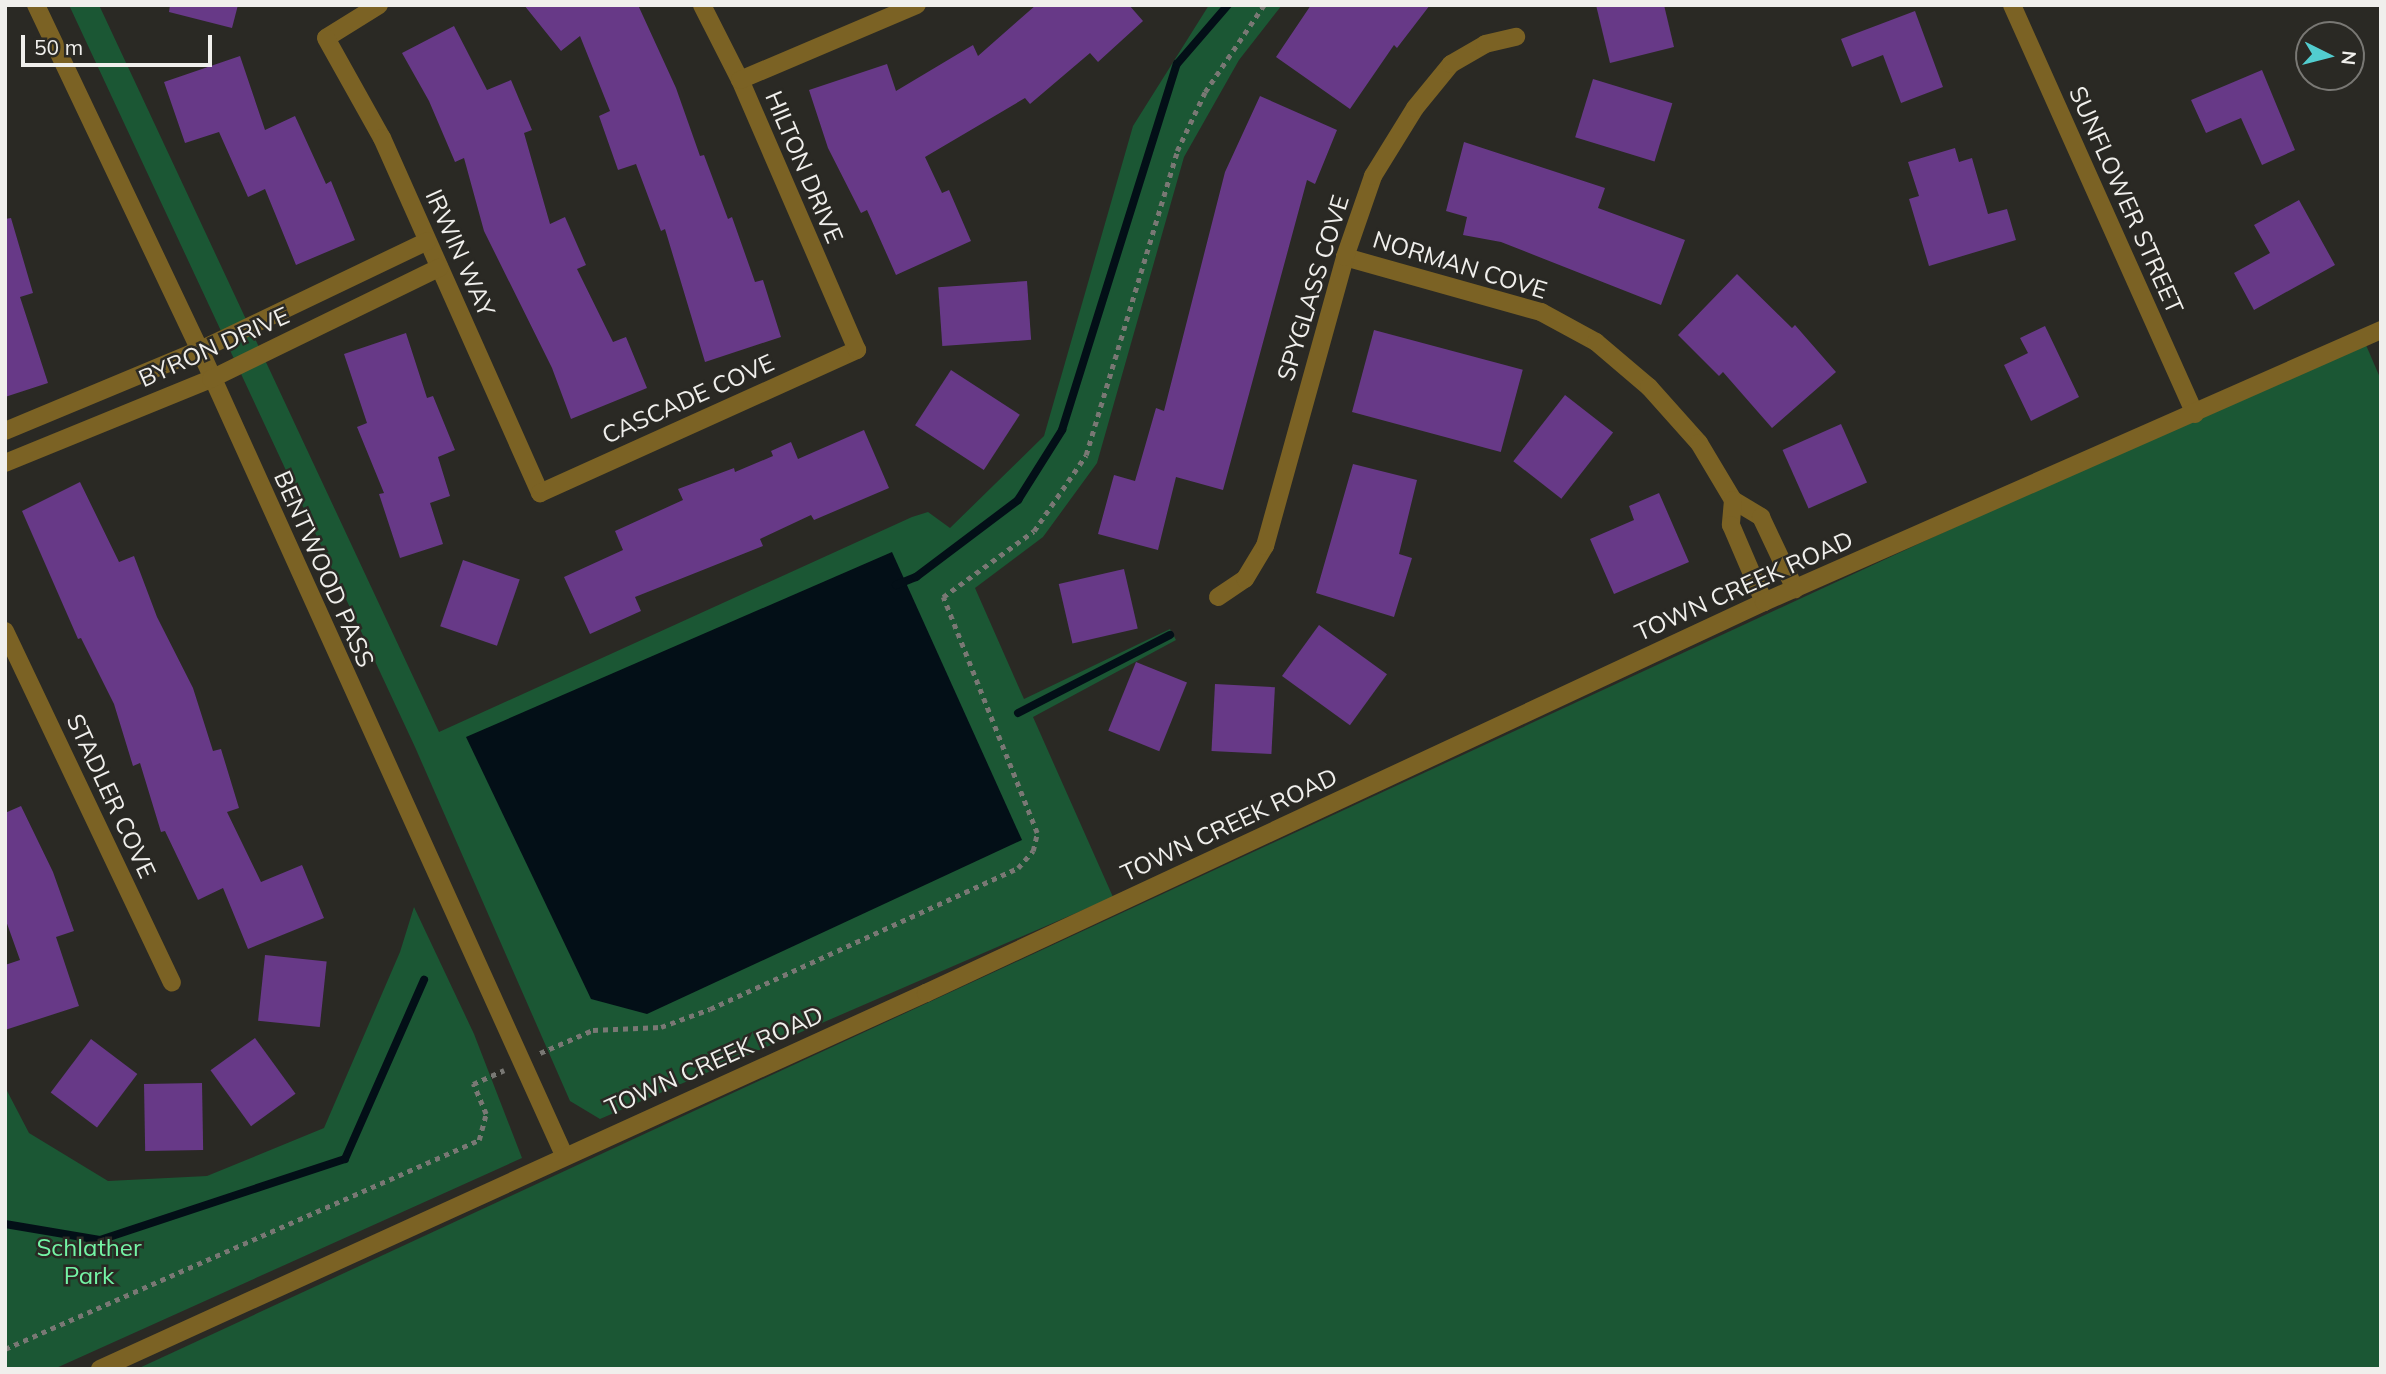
<!DOCTYPE html>
<html>
<head>
<meta charset="utf-8">
<style>
  body { margin:0 }
  #map { position:relative; width:2386px; height:1374px; overflow:hidden; background:#2a2924; font-family:Mulish,sans-serif }
  div>[style] { position:absolute }
  .green>* { inset:0; background:#1b5734 }
  .water>* { inset:0; background:#030f17 }
  .stream>* { height:8px; margin:-4px; padding:0 4px; transform-origin:4px; border-radius:4px; background:#030f17 }
  .building>* { inset:0; background:#673987; transform-origin:0 0 }
  .path>* { height:4.5px; margin-top:-2.25px; transform-origin:0; background:repeating-linear-gradient(90deg,#797874 0 5px,transparent 0 10px) }
  .minor>* { height:18px; margin:-9px; padding:0 9px; transform-origin:9px; border-radius:9px; background:#7b6224 }
  span { translate:-50% -50%; white-space:nowrap; text-align:center; line-height:1.15; -webkit-text-stroke:5px #2a2924; paint-order:stroke }
  .street-label { font-size:24px; color:#f0efec }
  .park-label { font-size:24px; color:#74f4a5 }
  .frame { position:absolute; inset:0; border:7px solid #f0efec; pointer-events:none }
  .north { position:absolute; left:2295px; top:21px; width:70px; height:70px; box-sizing:border-box; background:#2a2924; border:2px solid #797874; border-radius:50%; rotate:96deg; font-size:19px; font-weight:700; line-height:28px; text-align:center; color:#f0efec }
  .north::after { content:''; display:block; margin:auto; width:24px; height:32px; background:#52cdcf; clip-path:polygon(50% 0,100% 100%,50% 72%,0 100%) }
  .scale { position:absolute; left:21px; top:35px; width:191px; height:32px; box-sizing:border-box; border:4px solid #f0efec; border-top:0; padding-left:9px; font-size:21px; line-height:24px; white-space:nowrap; color:#f0efec; -webkit-text-stroke:5px #2a2924; paint-order:stroke }
</style>
</head>
<body>
<div id="map">
  <div class="green">
    <div style="clip-path:polygon(69px 5px,99px 5px,439px 732px,912px 517px,928px 512px,950px 528px,1044px 436px,1133px 126px,1209px 5px,1282px 5px,1239px 60px,1184px 157px,1097px 463px,1043px 537px,975px 588px,1024px 699px,1170px 629px,1176px 640px,1033px 717px,1113px 897px,600px 1119px,570px 1101px,415px 747px)"></div>
    <div style="clip-path:polygon(2363px 338px,2381px 380px,2381px 1369px,137px 1369px)"></div>
    <div style="clip-path:polygon(414px 907px,474px 1034px,522px 1158px,54px 1369px,5px 1369px,5px 1087px,29px 1133px,108px 1181px,207px 1176px,324px 1128px,400px 952px)"></div>
  </div>
  <div class="water">
    <div style="clip-path:polygon(892px 552px,1022px 840px,647px 1014px,591px 999px,466px 737px)"></div>
  </div>
  <div class="stream">
    <div style="left:896px;top:585px;width:22px;rotate:-22deg"></div>
    <div style="left:916px;top:577px;width:128px;rotate:-37deg"></div>
    <div style="left:1018px;top:500px;width:83px;rotate:-57.8deg"></div>
    <div style="left:1062px;top:430px;width:384px;rotate:-72.6deg"></div>
    <div style="left:1177px;top:64px;width:78px;rotate:-49.2deg"></div>
    <div style="left:1018px;top:713px;width:171px;rotate:-27.2deg"></div>
    <div style="left:5px;top:1224px;width:96px;rotate:9.6deg"></div>
    <div style="left:100px;top:1240px;width:258px;rotate:-18.3deg"></div>
    <div style="left:345px;top:1159px;width:196px;rotate:-66.2deg"></div>
  </div>
  <div class="building">
    <div style="clip-path:polygon(170px 5px,238px 5px,232px 28px,169px 12px)"></div>
    <div style="clip-path:polygon(524px 5px,638px 5px,676px 88px,700px 156px,704px 155px,728px 219px,732px 217px,755px 282px,763px 280px,781px 337px,705px 362px,665px 229px,661px 231px,636px 164px,618px 170px,599px 116px,610px 111px,580px 36px,561px 51px)"></div>
    <div style="clip-path:polygon(1036px 5px,1129px 5px,1143px 21px,1098px 62px,1090px 53px,1030px 104px,1025px 98px,925px 157px,942px 193px,949px 190px,971px 241px,896px 275px,867px 210px,861px 213px,828px 148px,809px 90px,887px 64px,896px 91px,973px 45px,978px 56px)"></div>
    <div style="clip-path:polygon(1311px 5px,1430px 5px,1397px 48px,1394px 45px,1350px 109px,1276px 57px)"></div>
    <div style="clip-path:polygon(1596px 5px,1664px 5px,1674px 47px,1610px 63px)"></div>
    <div style="clip-path:polygon(1915px 11px,1943px 87px,1901px 103px,1883px 55px,1852px 67px,1841px 39px)"></div>
    <div style="clip-path:polygon(454px 26px,487px 90px,511px 80px,532px 130px,524px 133px,550px 224px,565px 217px,586px 265px,577px 269px,613px 342px,626px 337px,647px 388px,571px 419px,552px 368px,484px 231px,464px 158px,455px 162px,429px 101px,402px 53px)"></div>
    <div style="clip-path:polygon(240px 56px,265px 130px,295px 116px,326px 184px,331px 181px,355px 240px,296px 265px,265px 189px,248px 197px,219px 132px,185px 143px,164px 82px)"></div>
    <div style="clip-path:polygon(2262px 70px,2295px 150px,2262px 165px,2241px 118px,2206px 133px,2191px 100px)"></div>
    <div style="left:1593px;top:79px;width:83px;height:61px;rotate:17deg"></div>
    <div style="clip-path:polygon(1260px 96px,1337px 130px,1315px 184px,1307px 180px,1223px 490px,1176px 477px,1158px 550px,1098px 534px,1114px 475px,1135px 481px,1156px 408px,1164px 411px,1225px 172px)"></div>
    <div style="clip-path:polygon(1464px 142px,1605px 188px,1598px 208px,1685px 240px,1661px 305px,1501px 242px,1463px 235px,1467px 217px,1446px 211px)"></div>
    <div style="clip-path:polygon(1955px 148px,1959px 162px,1972px 158px,1988px 214px,2007px 209px,2016px 240px,1929px 266px,1909px 199px,1919px 196px,1908px 162px)"></div>
    <div style="clip-path:polygon(2299px 200px,2335px 265px,2254px 310px,2234px 273px,2270px 253px,2254px 225px)"></div>
    <div style="clip-path:polygon(11px 218px,33px 293px,20px 297px,48px 383px,5px 397px,5px 219px)"></div>
    <div style="clip-path:polygon(1737px 274px,1792px 328px,1795px 325px,1836px 372px,1772px 428px,1723px 372px,1719px 376px,1678px 335px)"></div>
    <div style="left:1027px;top:281px;width:59px;height:89px;rotate:86deg"></div>
    <div style="clip-path:polygon(2045px 326px,2079px 397px,2031px 421px,2004px 365px,2028px 353px,2020px 338px)"></div>
    <div style="left:1374px;top:330px;width:154px;height:85px;rotate:15deg"></div>
    <div style="clip-path:polygon(406px 333px,427px 398px,433px 396px,455px 450px,438px 457px,450px 496px,430px 503px,443px 544px,400px 558px,379px 494px,384px 493px,357px 427px,367px 423px,344px 354px)"></div>
    <div style="left:951px;top:370px;width:82px;height:66px;rotate:33deg"></div>
    <div style="left:1565px;top:395px;width:61px;height:84px;rotate:38deg"></div>
    <div style="left:1841px;top:424px;width:64px;height:64px;rotate:66deg"></div>
    <div style="clip-path:polygon(864px 430px,889px 488px,814px 520px,811px 515px,760px 539px,763px 546px,635px 597px,641px 611px,590px 634px,564px 577px,623px 550px,615px 531px,683px 500px,678px 489px,734px 468px,735px 472px,773px 456px,771px 451px,791px 442px,798px 459px)"></div>
    <div style="clip-path:polygon(1353px 464px,1417px 480px,1399px 554px,1412px 558px,1394px 617px,1316px 593px)"></div>
    <div style="clip-path:polygon(80px 482px,119px 562px,134px 556px,157px 617px,193px 688px,213px 751px,221px 749px,239px 808px,227px 812px,261px 882px,302px 865px,324px 918px,248px 949px,223px 888px,198px 900px,165px 831px,161px 832px,140px 763px,133px 766px,114px 704px,81px 638px,78px 639px,22px 511px)"></div>
    <div style="clip-path:polygon(1659px 493px,1689px 562px,1614px 594px,1590px 539px,1634px 520px,1629px 506px)"></div>
    <div style="left:463px;top:560px;width:60px;height:70px;rotate:19deg"></div>
    <div style="left:1124px;top:569px;width:61px;height:67px;rotate:77deg"></div>
    <div style="left:1319px;top:625px;width:84px;height:63px;rotate:36deg"></div>
    <div style="left:1136px;top:662px;width:55px;height:74px;rotate:22deg"></div>
    <div style="left:1215px;top:684px;width:60px;height:67px;rotate:3deg"></div>
    <div style="clip-path:polygon(21px 806px,53px 872px,74px 931px,56px 937px,79px 1006px,5px 1030px,5px 965px,20px 960px,5px 918px,5px 813px)"></div>
    <div style="left:265px;top:955px;width:62px;height:66px;rotate:6deg"></div>
    <div style="left:255px;top:1038px;width:69px;height:55px;rotate:54deg"></div>
    <div style="left:91px;top:1039px;width:58px;height:67px;rotate:37deg"></div>
    <div style="left:202px;top:1083px;width:67px;height:58px;rotate:89deg"></div>
  </div>
  <div class="path">
    <div style="left:540px;top:1053px;width:58px;rotate:-23.5deg"></div>
    <div style="left:593px;top:1030px;width:68px;rotate:-2.5deg"></div>
    <div style="left:661px;top:1027px;width:52px;rotate:-20.2deg"></div>
    <div style="left:710px;top:1009px;width:339px;rotate:-24.6deg"></div>
    <div style="left:1018px;top:868px;width:23px;rotate:-49deg"></div>
    <div style="left:1033px;top:851px;width:18px;rotate:-77deg"></div>
    <div style="left:1037px;top:833px;width:254px;rotate:-111.7deg"></div>
    <div style="left:943px;top:597px;width:112px;rotate:-36deg"></div>
    <div style="left:1034px;top:531px;width:92px;rotate:-55.6deg"></div>
    <div style="left:1086px;top:455px;width:317px;rotate:-73.3deg"></div>
    <div style="left:1177px;top:151px;width:65px;rotate:-64.6deg"></div>
    <div style="left:1205px;top:92px;width:105px;rotate:-55.9deg"></div>
    <div style="left:5px;top:1349px;width:518px;rotate:-23.79deg"></div>
    <div style="left:479px;top:1140px;width:27px;rotate:-75deg"></div>
    <div style="left:486px;top:1114px;width:33px;rotate:-113deg"></div>
    <div style="left:473px;top:1084px;width:34px;rotate:-24deg"></div>
  </div>
  <div class="minor">
    <div style="left:36px;top:5px;width:382px;rotate:64.6deg"></div>
    <div style="left:200px;top:350px;width:883px;rotate:65.67deg"></div>
    <div style="left:379px;top:5px;width:62px;rotate:148.1deg"></div>
    <div style="left:326px;top:38px;width:115px;rotate:60.8deg"></div>
    <div style="left:382px;top:138px;width:389px;rotate:66deg"></div>
    <div style="left:540px;top:493px;width:348px;rotate:-24.3deg"></div>
    <div style="left:857px;top:350px;width:294px;rotate:-113.4deg"></div>
    <div style="left:740px;top:80px;width:84px;rotate:-116.9deg"></div>
    <div style="left:2012px;top:5px;width:448px;rotate:65.9deg"></div>
    <div style="left:740px;top:80px;width:192px;rotate:-23deg"></div>
    <div style="left:1345px;top:257px;width:204px;rotate:15.7deg"></div>
    <div style="left:1541px;top:312px;width:63px;rotate:28.6deg"></div>
    <div style="left:1596px;top:342px;width:70px;rotate:40.3deg"></div>
    <div style="left:1649px;top:387px;width:75px;rotate:48.2deg"></div>
    <div style="left:1699px;top:443px;width:66px;rotate:59.2deg"></div>
    <div style="left:1733px;top:500px;width:33px;rotate:31deg"></div>
    <div style="left:1761px;top:517px;width:80px;rotate:64.7deg"></div>
    <div style="left:5px;top:431px;width:211px;rotate:-22.6deg"></div>
    <div style="left:200px;top:350px;width:252px;rotate:-25.6deg"></div>
    <div style="left:5px;top:463px;width:222px;rotate:-22.2deg"></div>
    <div style="left:211px;top:379px;width:254px;rotate:-26deg"></div>
    <div style="left:1733px;top:500px;width:25px;rotate:95deg"></div>
    <div style="left:1731px;top:525px;width:84px;rotate:66.8deg"></div>
    <div style="left:1218px;top:597px;width:32px;rotate:-34deg"></div>
    <div style="left:1245px;top:579px;width:39px;rotate:-59deg"></div>
    <div style="left:1265px;top:546px;width:300px;rotate:-74.5deg"></div>
    <div style="left:1345px;top:257px;width:86px;rotate:-70.9deg"></div>
    <div style="left:1373px;top:176px;width:80px;rotate:-58.3deg"></div>
    <div style="left:1415px;top:108px;width:57px;rotate:-50.7deg"></div>
    <div style="left:1451px;top:64px;width:39px;rotate:-30deg"></div>
    <div style="left:1485px;top:44px;width:32px;rotate:-13deg"></div>
    <div style="left:5px;top:631px;width:389px;rotate:64.6deg"></div>
    <div style="left:100px;top:1369px;width:908px;rotate:-24.48deg"></div>
    <div style="left:926px;top:993px;width:925px;rotate:-25.01deg"></div>
    <div style="left:1764px;top:602px;width:674px;rotate:-23.79deg"></div>
  </div>
  <div class="street-label">
    <span style="left:804px;top:167px;rotate:67deg">HILTON DRIVE</span>
    <span style="left:2126px;top:200px;rotate:66deg">SUNFLOWER STREET</span>
    <span style="left:460px;top:253px;rotate:66deg">IRWIN WAY</span>
    <span style="left:1460px;top:265px;rotate:17deg">NORMAN COVE</span>
    <span style="left:1313px;top:288px;rotate:-73deg">SPYGLASS COVE</span>
    <span style="left:214px;top:347px;rotate:-24deg">BYRON DRIVE</span>
    <span style="left:688px;top:399px;rotate:-24deg">CASCADE COVE</span>
    <span style="left:324px;top:569px;rotate:66deg">BENTWOOD PASS</span>
    <span style="left:1744px;top:586px;rotate:-24deg">TOWN CREEK ROAD</span>
    <span style="left:111px;top:796px;rotate:65deg">STADLER COVE</span>
    <span style="left:1229px;top:825px;rotate:-25deg">TOWN CREEK ROAD</span>
    <span style="left:714px;top:1061px;rotate:-24deg">TOWN CREEK ROAD</span>
  </div>
  <div class="park-label">
    <span style="left:89px;top:1262px">Schlather<br>Park</span>
  </div>
  <div class="frame"></div>
  <div class="north">N</div>
  <div class="scale">50 m</div>
</div>
</body>
</html>
